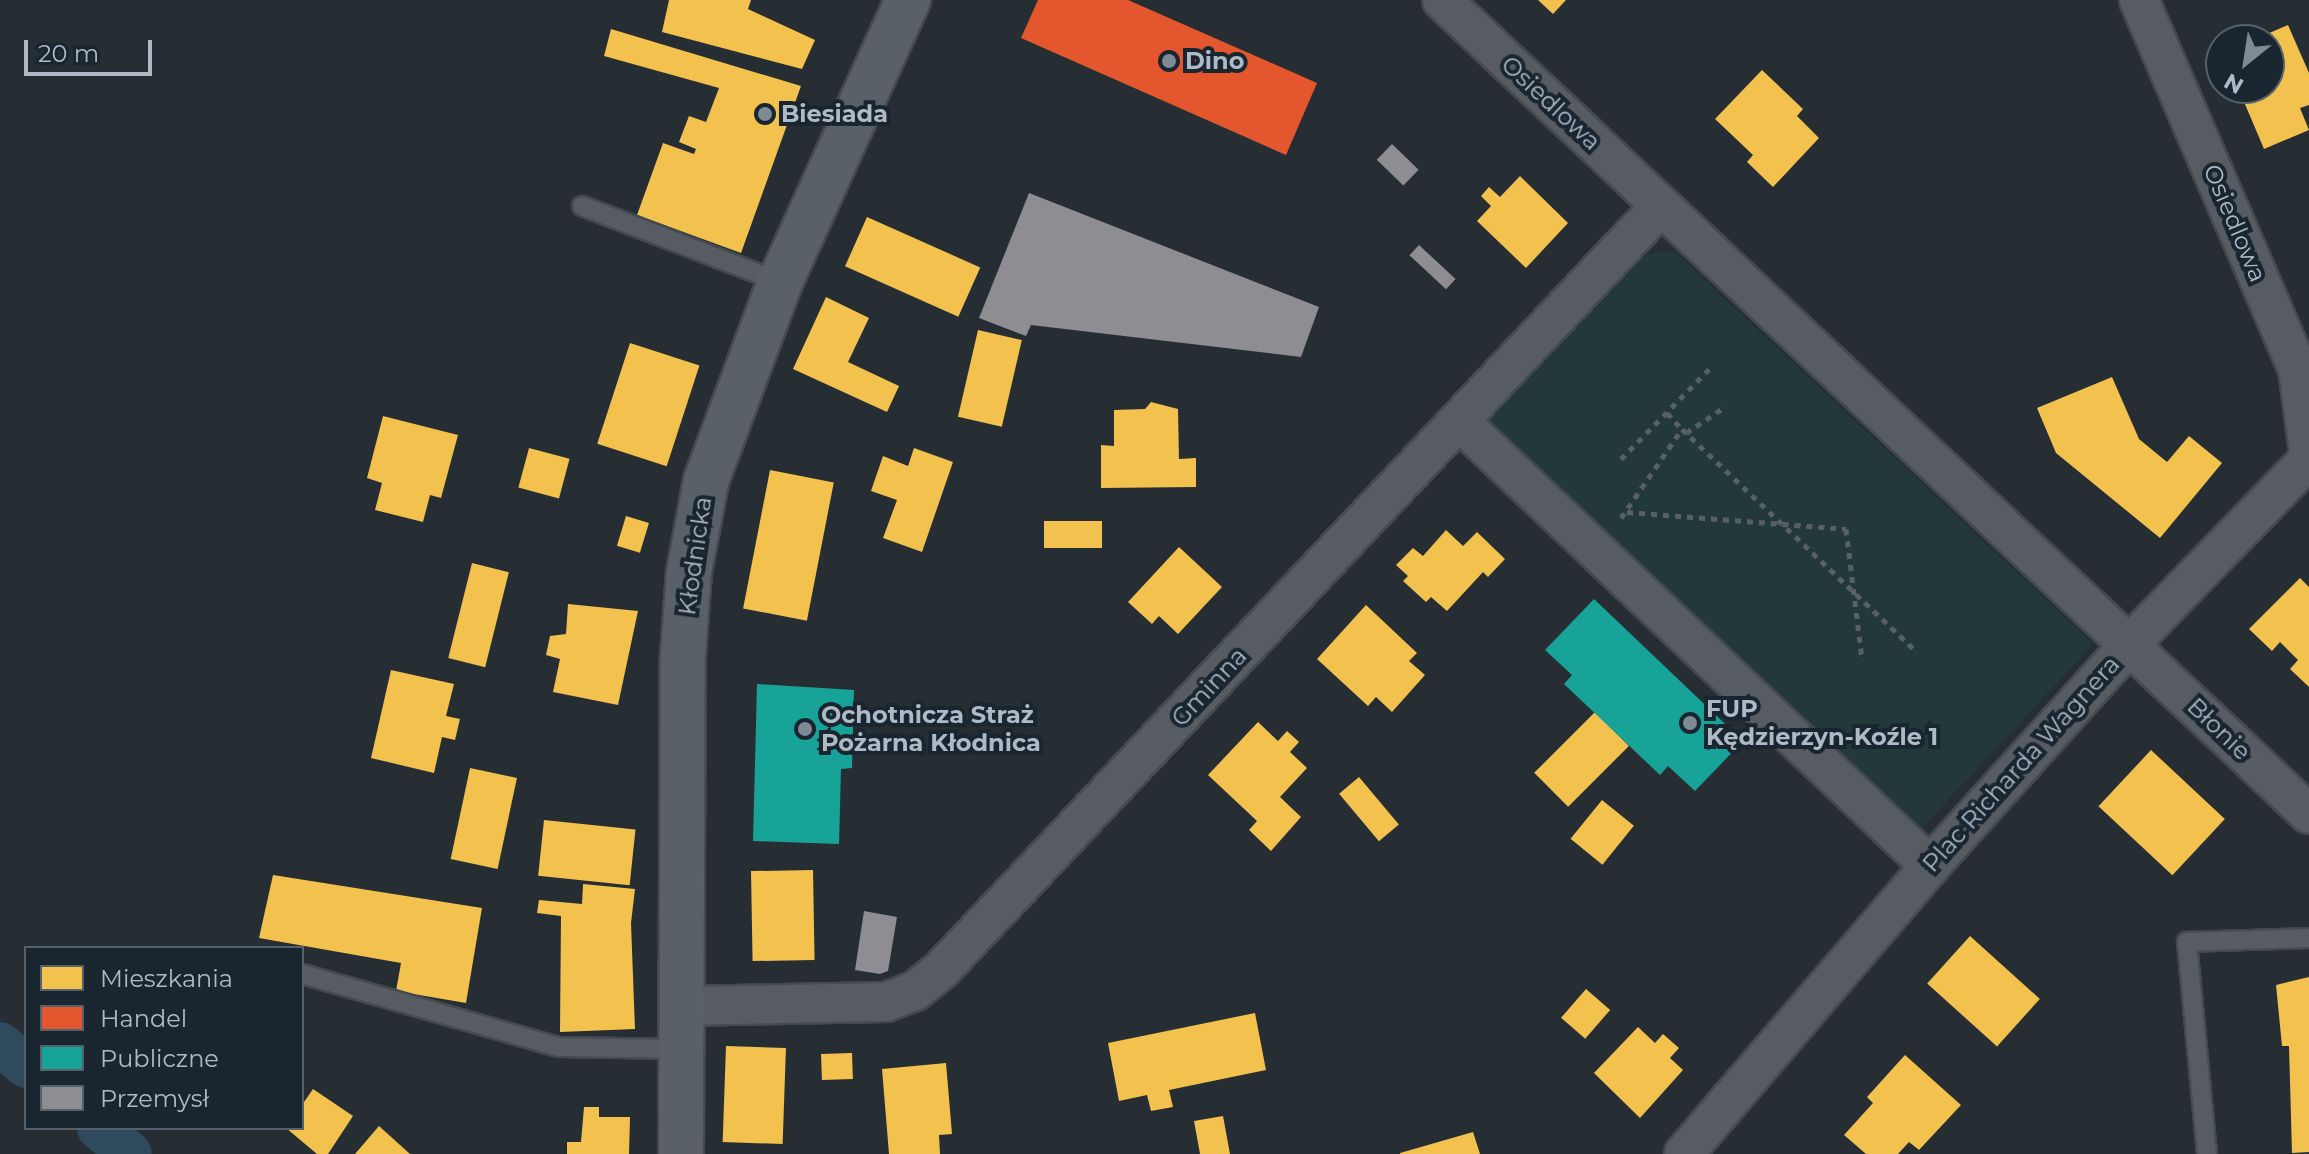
<!DOCTYPE html>
<html>
<head>
<meta charset="utf-8">
<style>
  body { margin:0 }
  #map { position:relative; width:2309px; height:1154px; overflow:hidden; background:#262e34; font-family:Montserrat,sans-serif }
  div>[style] { position:absolute }
  .green>* { inset:0; background:#233939 }
  .homes>* { inset:0; background:#f2c14e; transform-origin:0 0 }
  .shops>* { inset:0; background:#e4572e }
  .public>* { inset:0; background:#17a398 }
  .industry>* { inset:0; background:#8d8d92; transform-origin:0 0 }
  .canal>* { height:44px; margin:-22px; padding:0 22px; transform-origin:22px; border-radius:22px; background:#2f495d }
  .path>* { height:5px; margin-top:-2.5px; transform-origin:0; background:repeating-linear-gradient(90deg,#586066 0 6px,transparent 0 12px) }
  .roads { filter:drop-shadow(2px 0 #444a4f) drop-shadow(-2px 0 #444a4f) drop-shadow(0 2px #444a4f) drop-shadow(0 -2px #444a4f) }
  .lane>* { height:18px; margin:-9px; padding:0 9px; transform-origin:9px; border-radius:9px; background:#565c62 }
  .street>* { height:38px; margin:-19px; padding:0 19px; transform-origin:19px; border-radius:19px; background:#565c62 }
  .secondary>* { height:44px; margin:-22px; padding:0 22px; transform-origin:22px; border-radius:22px; background:#596068 }
  .dots>* { width:22px; height:22px; translate:-50% -50%; box-sizing:border-box; border:4px solid #19252f; border-radius:50% }
  span { translate:-50% -50%; white-space:nowrap; text-align:center; line-height:1.15; -webkit-text-stroke:8px #19252f; paint-order:stroke }
  .poi-label { font-size:24px; color:#aebbc7; font-weight:700 }
  .left { translate:0 -50%; text-align:left }
  .street-label { font-size:24px; color:#aebbc7 }
  .legend { position:absolute; left:24px; top:946px; width:280px; height:184px; box-sizing:border-box; background:#19252f; border:2px solid #55616c; margin:0; padding:10px 14px; list-style:none; font-size:24px; color:#aebbc7 }
  .legend li { display:flex; align-items:center; gap:16px; height:40px }
  .legend b { width:40px; border:2px solid #55616c }
  .north { position:absolute; left:2205px; top:24px; width:80px; height:80px; box-sizing:border-box; background:#19252f; border:2px solid #55616c; border-radius:50%; rotate:210deg; font-size:22px; font-weight:700; line-height:32px; text-align:center; color:#aebbc7 }
  .north::after { content:''; display:block; margin:auto; width:28px; height:36px; background:#7e8a94; clip-path:polygon(50% 0,100% 100%,50% 72%,0 100%) }
  .scale { position:absolute; left:24px; top:40px; width:128px; height:36px; box-sizing:border-box; border:4px solid #aebbc7; border-top:0; padding-left:10px; font-size:24px; line-height:28px; white-space:nowrap; color:#aebbc7; -webkit-text-stroke:6px #19252f; paint-order:stroke }
</style>
</head>
<body>
<div id="map">
  <div class="green">
    <div style="clip-path:polygon(1673px 250px,2093px 644px,1921px 829px,1488px 421px,1646px 254px)"></div>
  </div>
  <div class="homes">
    <div style="clip-path:polygon(669px 0,751px 0,748px 9px,815px 40px,802px 69px,662px 32px)"></div>
    <div style="clip-path:polygon(1538px 0,1566px 0,1553px 14px)"></div>
    <div style="clip-path:polygon(2288px 25px,2309px 73px,2309px 105px,2300px 108px,2309px 130px,2264px 149px,2239px 90px,2269px 88px,2269px 40px,2253px 40px)"></div>
    <div style="clip-path:polygon(611px 29px,801px 86px,741px 253px,637px 215px,663px 143px,694px 154px,696px 149px,679px 142px,689px 116px,706px 122px,719px 88px,604px 56px)"></div>
    <div style="clip-path:polygon(1762px 70px,1803px 109px,1797px 116px,1819px 138px,1773px 187px,1747px 162px,1753px 155px,1715px 119px)"></div>
    <div style="clip-path:polygon(1520px 176px,1568px 223px,1526px 268px,1477px 221px,1491px 206px,1481px 196px,1489px 187px,1500px 197px)"></div>
    <div style="left:867px;top:217px;width:124px;height:54px;rotate:24deg"></div>
    <div style="clip-path:polygon(826px 297px,869px 318px,848px 362px,899px 386px,887px 412px,793px 369px)"></div>
    <div style="left:978px;top:330px;width:45px;height:89px;rotate:13deg"></div>
    <div style="left:630px;top:343px;width:73px;height:106px;rotate:18deg"></div>
    <div style="clip-path:polygon(2112px 377px,2139px 439px,2167px 462px,2189px 436px,2222px 463px,2160px 538px,2056px 453px,2037px 408px)"></div>
    <div style="clip-path:polygon(1151px 402px,1178px 409px,1179px 459px,1196px 458px,1196px 487px,1101px 488px,1101px 445px,1114px 446px,1114px 410px,1145px 409px)"></div>
    <div style="clip-path:polygon(383px 416px,458px 435px,441px 498px,430px 495px,423px 522px,375px 510px,382px 483px,367px 478px)"></div>
    <div style="left:529px;top:448px;width:42px;height:41px;rotate:15deg"></div>
    <div style="clip-path:polygon(914px 448px,953px 462px,922px 552px,883px 538px,897px 500px,871px 491px,883px 456px,908px 466px)"></div>
    <div style="left:770px;top:470px;width:65px;height:141px;rotate:11deg"></div>
    <div style="left:626px;top:516px;width:24px;height:31px;rotate:17deg"></div>
    <div style="left:1102px;top:521px;width:27px;height:58px;rotate:90deg"></div>
    <div style="clip-path:polygon(1446px 530px,1463px 546px,1477px 532px,1505px 559px,1488px 577px,1483px 572px,1447px 611px,1431px 597px,1426px 602px,1403px 581px,1408px 576px,1396px 565px,1413px 548px,1423px 556px)"></div>
    <div style="clip-path:polygon(1179px 547px,1222px 587px,1178px 634px,1159px 616px,1152px 624px,1128px 602px)"></div>
    <div style="left:472px;top:563px;width:38px;height:98px;rotate:14deg"></div>
    <div style="clip-path:polygon(2300px 578px,2309px 587px,2309px 687px,2290px 669px,2298px 660px,2280px 642px,2272px 651px,2249px 629px)"></div>
    <div style="clip-path:polygon(568px 604px,638px 611px,618px 705px,553px 692px,560px 659px,546px 655px,550px 636px,566px 634px)"></div>
    <div style="clip-path:polygon(1366px 605px,1417px 653px,1409px 661px,1425px 675px,1392px 712px,1376px 697px,1368px 706px,1317px 659px)"></div>
    <div style="clip-path:polygon(391px 670px,454px 684px,446px 716px,460px 719px,455px 740px,442px 737px,434px 773px,371px 758px)"></div>
    <div style="left:1595px;top:712px;width:48px;height:86px;rotate:45deg"></div>
    <div style="clip-path:polygon(1258px 722px,1278px 741px,1287px 731px,1299px 742px,1290px 752px,1307px 768px,1280px 797px,1301px 817px,1271px 851px,1249px 830px,1257px 821px,1208px 775px)"></div>
    <div style="left:2151px;top:750px;width:101px;height:77px;rotate:43deg"></div>
    <div style="left:470px;top:768px;width:48px;height:93px;rotate:12deg"></div>
    <div style="left:1359px;top:777px;width:62px;height:26px;rotate:50deg"></div>
    <div style="left:1602px;top:800px;width:41px;height:50px;rotate:39deg"></div>
    <div style="left:544px;top:820px;width:92px;height:56px;rotate:6deg"></div>
    <div style="left:813px;top:870px;width:90px;height:62px;rotate:89deg"></div>
    <div style="clip-path:polygon(273px 875px,482px 908px,466px 1003px,396px 991px,401px 963px,259px 938px)"></div>
    <div style="clip-path:polygon(583px 884px,635px 889px,631px 923px,635px 1029px,560px 1032px,561px 916px,537px 913px,539px 900px,582px 904px)"></div>
    <div style="left:1970px;top:936px;width:94px;height:64px;rotate:42deg"></div>
    <div style="clip-path:polygon(2309px 977px,2309px 1152px,2292px 1153px,2289px 1046px,2282px 1046px,2276px 985px)"></div>
    <div style="left:1586px;top:989px;width:32px;height:38px;rotate:41deg"></div>
    <div style="clip-path:polygon(1255px 1013px,1266px 1070px,1169px 1090px,1173px 1107px,1151px 1111px,1147px 1095px,1119px 1101px,1108px 1043px)"></div>
    <div style="clip-path:polygon(1638px 1027px,1655px 1043px,1663px 1034px,1679px 1048px,1670px 1058px,1683px 1070px,1640px 1118px,1594px 1073px)"></div>
    <div style="left:726px;top:1046px;width:60px;height:96px;rotate:2deg"></div>
    <div style="left:852px;top:1053px;width:26px;height:31px;rotate:88deg"></div>
    <div style="clip-path:polygon(1905px 1055px,1961px 1105px,1919px 1150px,1909px 1142px,1898px 1154px,1866px 1154px,1844px 1135px,1873px 1103px,1867px 1097px)"></div>
    <div style="clip-path:polygon(946px 1063px,952px 1134px,939px 1135px,940px 1154px,889px 1154px,882px 1069px)"></div>
    <div style="clip-path:polygon(313px 1089px,353px 1116px,328px 1154px,317px 1154px,286px 1128px,302px 1128px,302px 1105px)"></div>
    <div style="clip-path:polygon(584px 1107px,599px 1107px,599px 1117px,630px 1117px,629px 1154px,567px 1154px,567px 1142px,581px 1142px)"></div>
    <div style="clip-path:polygon(1223px 1116px,1230px 1154px,1200px 1154px,1194px 1121px)"></div>
    <div style="clip-path:polygon(379px 1126px,410px 1154px,355px 1154px)"></div>
    <div style="clip-path:polygon(1473px 1132px,1480px 1154px,1400px 1154px,1400px 1153px)"></div>
  </div>
  <div class="shops">
    <div style="clip-path:polygon(1038px 0,1128px 0,1317px 83px,1286px 155px,1021px 38px)"></div>
  </div>
  <div class="public">
    <div style="clip-path:polygon(1594px 599px,1743px 741px,1695px 791px,1668px 766px,1660px 775px,1564px 684px,1572px 675px,1545px 650px)"></div>
    <div style="clip-path:polygon(757px 684px,854px 690px,852px 768px,841px 769px,839px 844px,753px 841px)"></div>
  </div>
  <div class="industry">
    <div style="left:1392px;top:144px;width:37px;height:22px;rotate:44deg"></div>
    <div style="clip-path:polygon(1029px 193px,1319px 307px,1301px 357px,1031px 325px,1026px 336px,979px 318px)"></div>
    <div style="left:1419px;top:245px;width:50px;height:14px;rotate:43deg"></div>
    <div style="clip-path:polygon(864px 911px,897px 917px,888px 971px,880px 974px,855px 970px)"></div>
  </div>
  <div class="canal">
    <div style="left:0;top:1044px;width:34px;rotate:40deg"></div>
    <div style="left:99px;top:1128px;width:40px;rotate:40deg"></div>
  </div>
  <div class="path">
    <div style="left:1667px;top:413px;width:22px;rotate:47deg"></div>
    <div style="left:1686px;top:433px;width:48px;rotate:-34deg"></div>
    <div style="left:1621px;top:459px;width:132px;rotate:-45.6deg"></div>
    <div style="left:1627px;top:512px;width:220px;rotate:4.4deg"></div>
    <div style="left:1846px;top:529px;width:132px;rotate:83deg"></div>
    <div style="left:1621px;top:518px;width:108px;rotate:-55.6deg"></div>
    <div style="left:1682px;top:429px;width:324px;rotate:43.5deg"></div>
  </div>
  <div class="roads">
    <div class="lane">
      <div style="left:582px;top:206px;width:212px;rotate:21deg"></div>
      <div style="left:302px;top:974px;width:267px;rotate:15.9deg"></div>
      <div style="left:559px;top:1047px;width:122px;rotate:0.9deg"></div>
      <div style="left:2207px;top:1154px;width:213px;rotate:-95.4deg"></div>
      <div style="left:2187px;top:942px;width:122px;rotate:-1.9deg"></div>
    </div>
    <div class="street">
      <div style="left:1442px;top:0;width:1189px;rotate:43.19deg"></div>
      <div style="left:2139px;top:0;width:402px;rotate:66.7deg"></div>
      <div style="left:2298px;top:369px;width:85px;rotate:82.5deg"></div>
      <div style="left:1459px;top:421px;width:648px;rotate:43.37deg"></div>
      <div style="left:681px;top:1006px;width:205px;rotate:-1.1deg"></div>
      <div style="left:886px;top:1002px;width:31px;rotate:-21deg"></div>
      <div style="left:915px;top:991px;width:35px;rotate:-39deg"></div>
      <div style="left:942px;top:969px;width:1047px;rotate:-46.7deg"></div>
      <div style="left:1684px;top:1154px;width:379px;rotate:-49.5deg"></div>
      <div style="left:1930px;top:866px;width:299px;rotate:-48deg"></div>
      <div style="left:2130px;top:644px;width:257px;rotate:-45.9deg"></div>
    </div>
    <div class="secondary">
      <div style="left:681px;top:1154px;width:499px;rotate:-89.8deg"></div>
      <div style="left:683px;top:655px;width:83px;rotate:-85.9deg"></div>
      <div style="left:689px;top:572px;width:93px;rotate:-79.4deg"></div>
      <div style="left:706px;top:481px;width:212px;rotate:-69.6deg"></div>
      <div style="left:780px;top:282px;width:310px;rotate:-65.6deg"></div>
    </div>
  </div>
  <div class="dots">
    <div style="left:1169px;top:61px;background:#7e8a94"></div>
    <div style="left:765px;top:114px;background:#7e8a94"></div>
    <div style="left:1690px;top:723px;background:#7e8a94"></div>
    <div style="left:805px;top:729px;background:#7e8a94"></div>
  </div>
  <div class="poi-label">
    <span class="left" style="left:1185px;top:61px">Dino</span>
    <span class="left" style="left:781px;top:114px">Biesiada</span>
    <span class="left" style="left:1706px;top:723px">FUP<br>Kędzierzyn-Koźle 1</span>
    <span class="left" style="left:821px;top:729px">Ochotnicza Straż<br>Pożarna Kłodnica</span>
  </div>
  <div class="street-label">
    <span style="left:1551px;top:103px;rotate:43deg">Osiedlowa</span>
    <span style="left:2235px;top:223px;rotate:67deg">Osiedlowa</span>
    <span style="left:695px;top:556px;rotate:-82deg">Kłodnicka</span>
    <span style="left:1209px;top:687px;rotate:-47deg">Gminna</span>
    <span style="left:2219px;top:729px;rotate:44deg">Błonie</span>
    <span style="left:2021px;top:764px;rotate:-48deg">Plac Richarda Wagnera</span>
  </div>
  <ul class="legend">
  <li><b style="height:22px;background:#f2c14e"></b>Mieszkania</li>
  <li><b style="height:22px;background:#e4572e"></b>Handel</li>
  <li><b style="height:22px;background:#17a398"></b>Publiczne</li>
  <li><b style="height:22px;background:#8d8d92"></b>Przemysł</li>
  </ul>
  <div class="north">N</div>
  <div class="scale">20 m</div>
</div>
</body>
</html>
